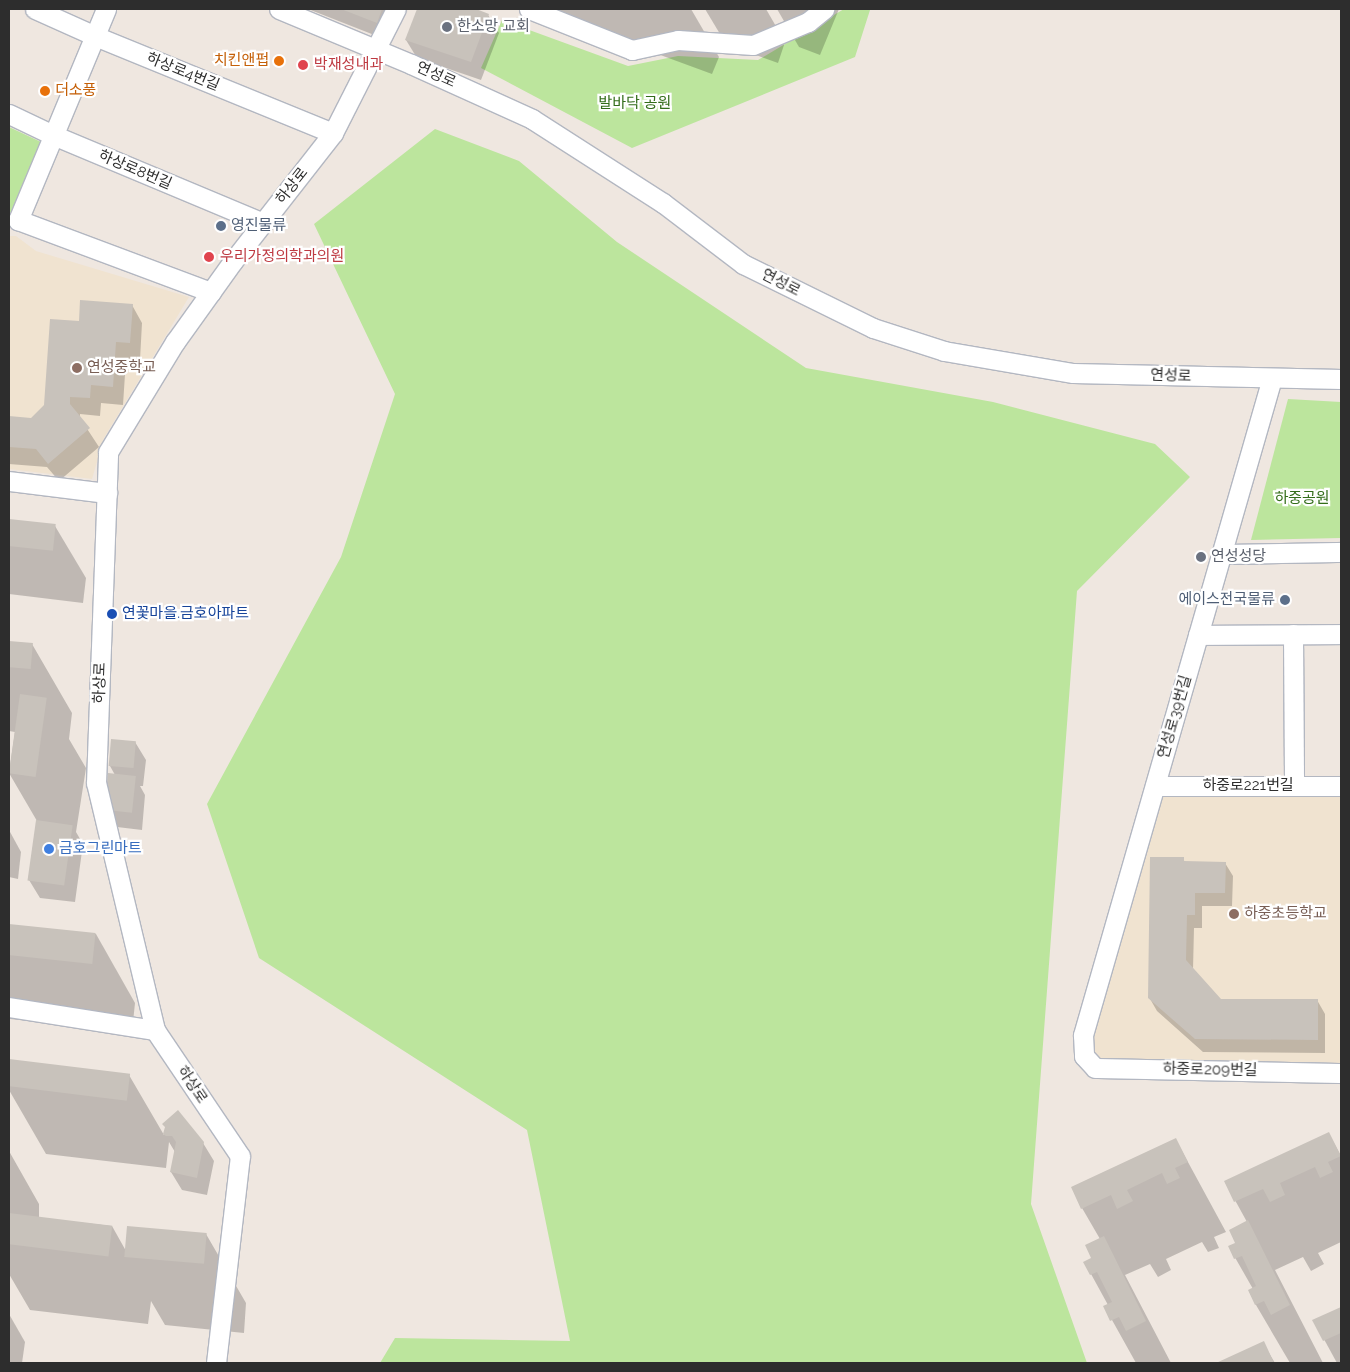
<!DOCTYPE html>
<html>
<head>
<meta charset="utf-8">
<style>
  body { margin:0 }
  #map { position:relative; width:1350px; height:1372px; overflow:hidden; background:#efe7e0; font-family:Raleway,"Noto Sans KR",sans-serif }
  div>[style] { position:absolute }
  .education>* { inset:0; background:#f0e3d0 }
  .green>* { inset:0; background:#bce59d }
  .shadow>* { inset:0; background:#0003 }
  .building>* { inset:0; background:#c8c2bb; transform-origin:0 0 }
  .roads { filter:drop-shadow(1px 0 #b3b7c1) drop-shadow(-1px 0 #b3b7c1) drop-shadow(0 1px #b3b7c1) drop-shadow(0 -1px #b3b7c1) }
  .minor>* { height:19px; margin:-9.5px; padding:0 9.5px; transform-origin:9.5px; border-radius:9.5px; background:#fff }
  .dots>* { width:14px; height:14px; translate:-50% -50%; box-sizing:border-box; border:2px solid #fff; border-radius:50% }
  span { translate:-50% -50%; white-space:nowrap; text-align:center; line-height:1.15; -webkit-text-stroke:4.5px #fff; paint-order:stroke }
  .worship-label { font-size:15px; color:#5b616d }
  .left { translate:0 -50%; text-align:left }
  .food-label { font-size:15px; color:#c56008 }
  .right { translate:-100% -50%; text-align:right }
  .health-label { font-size:15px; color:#be3a42 }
  .street-label { font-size:15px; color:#2d2d2d }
  .park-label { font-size:15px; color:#336d1a }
  .service-label { font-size:15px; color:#4e5e75 }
  .education-label { font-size:15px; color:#785e54 }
  .transit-label { font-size:15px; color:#164399 }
  .shop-label { font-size:15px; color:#366cbe }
  .frame { position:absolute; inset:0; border:10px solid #2d2d2d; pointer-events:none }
</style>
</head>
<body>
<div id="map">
  <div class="education">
    <div style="clip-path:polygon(9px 236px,16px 236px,36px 251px,189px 297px,104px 438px,92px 479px,9px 469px)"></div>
    <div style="clip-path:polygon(1163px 791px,1341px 793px,1341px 1064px,1099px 1060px,1094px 1057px,1092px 1034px)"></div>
  </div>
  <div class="green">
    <div style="clip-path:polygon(844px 9px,870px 10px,855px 57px,632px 148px,481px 68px,502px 20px,628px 66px,678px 56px,758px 60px)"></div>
    <div style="clip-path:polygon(9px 127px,41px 142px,13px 212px,9px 212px)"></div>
    <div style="clip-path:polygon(435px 129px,519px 161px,617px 242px,806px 368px,993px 402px,1155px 444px,1190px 477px,1077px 591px,1031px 1204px,1087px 1363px,380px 1363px,395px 1338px,570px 1341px,527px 1130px,259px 958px,207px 804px,341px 557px,395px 394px,314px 224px)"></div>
    <div style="clip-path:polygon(1288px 399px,1341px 402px,1341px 538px,1251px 540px)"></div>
  </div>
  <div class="shadow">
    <div style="clip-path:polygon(308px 9px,400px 9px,387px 40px)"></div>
    <div style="clip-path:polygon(418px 9px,473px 9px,488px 15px,499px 33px,481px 80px,417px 58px,406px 40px)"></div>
    <div style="clip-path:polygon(553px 9px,691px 9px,719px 57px,712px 74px,557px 17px)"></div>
    <div style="clip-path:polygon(705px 9px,766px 9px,785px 42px,778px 63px,726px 44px)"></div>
    <div style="clip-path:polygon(777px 9px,839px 9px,820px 55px,799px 47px)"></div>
    <div style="clip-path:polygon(132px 305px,142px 323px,140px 360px,126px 359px,123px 405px,101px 403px,100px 416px,80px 414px,80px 418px,99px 447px,59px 481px,47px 467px,9px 464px,9px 418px,31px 419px,45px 406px,80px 322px)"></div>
    <div style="clip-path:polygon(9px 520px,55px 526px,86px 578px,83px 603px,9px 594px)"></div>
    <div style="clip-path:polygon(9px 642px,32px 644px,72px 713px,69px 739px,86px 768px,76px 832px,83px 844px,75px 902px,40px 898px,29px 880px,37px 821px,9px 773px,15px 732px,9px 731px)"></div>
    <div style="clip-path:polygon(135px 742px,146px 760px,143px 786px,140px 786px,145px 795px,142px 830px,117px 827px,106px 809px,115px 775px,110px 766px)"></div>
    <div style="clip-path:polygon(9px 830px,21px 852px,18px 879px,9px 877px)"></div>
    <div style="clip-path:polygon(1183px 859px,1185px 862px,1225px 863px,1233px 876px,1232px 906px,1202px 906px,1202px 928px,1194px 928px,1193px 970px,1220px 1000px,1317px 1000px,1325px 1014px,1325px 1053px,1203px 1052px,1157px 1011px,1149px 997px)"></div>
    <div style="clip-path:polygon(9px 925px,96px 934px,135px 1003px,132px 1032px,10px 1019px)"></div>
    <div style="clip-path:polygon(9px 1061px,129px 1075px,164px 1135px,166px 1128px,203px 1143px,214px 1161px,207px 1195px,182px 1190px,171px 1172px,175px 1152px,169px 1142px,166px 1168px,46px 1154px,9px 1090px)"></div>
    <div style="clip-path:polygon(1329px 1134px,1341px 1156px,1341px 1242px,1318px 1253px,1324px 1264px,1311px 1271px,1303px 1257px,1275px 1270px,1323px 1363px,1290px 1363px,1256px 1305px,1249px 1291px,1253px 1289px,1229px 1247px,1237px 1243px,1247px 1222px,1225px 1182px)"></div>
    <div style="clip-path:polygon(1176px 1140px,1226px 1232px,1214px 1237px,1219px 1248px,1208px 1252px,1202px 1242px,1166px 1259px,1171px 1270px,1158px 1277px,1150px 1264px,1125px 1275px,1171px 1363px,1136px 1363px,1112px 1320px,1108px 1305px,1091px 1274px,1093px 1259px,1100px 1239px,1082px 1208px)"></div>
    <div style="clip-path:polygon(9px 1151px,39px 1204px,39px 1218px,112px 1226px,126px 1251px,206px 1234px,246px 1303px,244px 1333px,165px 1325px,151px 1301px,148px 1324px,30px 1310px,9px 1274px)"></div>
    <div style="clip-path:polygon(1341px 1308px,1341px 1363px,1337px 1363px,1314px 1321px)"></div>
    <div style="clip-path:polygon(9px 1314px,25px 1342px,22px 1363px,9px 1363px)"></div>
    <div style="clip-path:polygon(1263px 1343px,1275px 1363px,1219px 1363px)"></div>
  </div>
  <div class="building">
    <div style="clip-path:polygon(341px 9px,382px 9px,377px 23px)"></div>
    <div style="clip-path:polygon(417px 9px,476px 9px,489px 14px,471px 62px,405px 40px)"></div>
    <div style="clip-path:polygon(80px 300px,133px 304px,130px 343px,116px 342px,113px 387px,91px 385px,90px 398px,70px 397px,70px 404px,90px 428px,48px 464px,36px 449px,9px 447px,9px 416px,31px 418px,44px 405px,50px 319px,79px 321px)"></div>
    <div style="left:9px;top:519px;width:47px;height:27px;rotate:6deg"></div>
    <div style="left:9px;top:641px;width:24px;height:26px;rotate:5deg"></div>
    <div style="left:20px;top:694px;width:27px;height:80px;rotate:8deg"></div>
    <div style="left:111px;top:739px;width:25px;height:27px;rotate:5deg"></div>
    <div style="left:108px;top:773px;width:28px;height:37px;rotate:6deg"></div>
    <div style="left:36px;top:820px;width:37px;height:61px;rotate:8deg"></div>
    <div style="clip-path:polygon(1150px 857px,1184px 857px,1184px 861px,1226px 862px,1225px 893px,1195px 893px,1195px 915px,1187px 915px,1186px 960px,1221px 999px,1318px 999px,1318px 1040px,1195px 1039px,1148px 998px)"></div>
    <div style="left:9px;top:924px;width:87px;height:31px;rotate:6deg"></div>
    <div style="left:9px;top:1059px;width:122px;height:27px;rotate:7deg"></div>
    <div style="clip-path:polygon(178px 1110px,204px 1142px,197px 1178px,170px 1172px,176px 1142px,172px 1136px,166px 1136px,163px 1134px,165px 1127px,162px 1124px)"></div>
    <div style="clip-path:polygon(1329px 1132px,1341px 1156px,1328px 1162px,1333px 1172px,1320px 1178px,1315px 1167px,1280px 1183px,1285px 1195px,1270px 1202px,1263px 1189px,1234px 1202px,1224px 1181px)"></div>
    <div style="clip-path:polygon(1176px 1138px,1188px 1162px,1175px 1168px,1180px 1178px,1167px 1184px,1162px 1173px,1127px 1190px,1133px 1201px,1117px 1209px,1111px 1195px,1081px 1209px,1071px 1187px)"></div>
    <div style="left:9px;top:1213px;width:104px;height:31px;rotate:7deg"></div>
    <div style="clip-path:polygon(1248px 1220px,1290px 1305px,1271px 1315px,1264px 1301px,1255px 1305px,1248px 1290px,1256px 1286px,1242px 1256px,1234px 1259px,1228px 1246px,1235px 1243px,1229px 1230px)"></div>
    <div style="left:127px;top:1226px;width:80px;height:31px;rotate:5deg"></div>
    <div style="clip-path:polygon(1104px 1236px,1146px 1321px,1126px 1331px,1119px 1317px,1110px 1321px,1103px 1306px,1112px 1302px,1097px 1272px,1090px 1275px,1083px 1262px,1091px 1258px,1085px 1245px)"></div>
    <div style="clip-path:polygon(1341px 1307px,1341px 1333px,1323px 1341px,1312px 1320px)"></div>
    <div style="clip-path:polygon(1264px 1341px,1274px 1363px,1216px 1363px)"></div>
  </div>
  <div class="roads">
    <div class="minor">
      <div style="left:35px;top:9px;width:66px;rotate:24.2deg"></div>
      <div style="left:95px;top:36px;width:257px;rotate:22.2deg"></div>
      <div style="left:106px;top:9px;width:229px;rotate:112.6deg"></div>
      <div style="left:18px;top:220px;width:206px;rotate:20.5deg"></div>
      <div style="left:279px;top:9px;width:143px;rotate:22.6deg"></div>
      <div style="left:411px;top:64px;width:133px;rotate:24.4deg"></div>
      <div style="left:532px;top:119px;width:156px;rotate:32.7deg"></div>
      <div style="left:663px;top:203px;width:101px;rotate:37.3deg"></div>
      <div style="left:743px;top:264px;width:145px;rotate:26.2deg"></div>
      <div style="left:873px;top:328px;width:75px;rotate:17.9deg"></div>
      <div style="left:944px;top:351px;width:131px;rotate:9.7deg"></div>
      <div style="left:1073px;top:373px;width:268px;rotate:1.3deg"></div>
      <div style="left:529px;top:9px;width:111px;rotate:21.7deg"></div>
      <div style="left:632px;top:50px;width:47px;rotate:-12.3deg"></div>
      <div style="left:678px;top:40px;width:75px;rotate:3.8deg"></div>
      <div style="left:753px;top:45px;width:60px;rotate:-22.7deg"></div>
      <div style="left:808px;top:22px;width:21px;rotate:-39deg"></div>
      <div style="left:9px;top:114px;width:49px;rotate:25.5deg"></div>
      <div style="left:53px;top:135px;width:228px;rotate:22.7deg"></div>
      <div style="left:1272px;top:378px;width:684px;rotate:106.05deg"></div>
      <div style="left:1083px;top:1035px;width:21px;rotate:87deg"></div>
      <div style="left:1084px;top:1056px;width:16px;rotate:47deg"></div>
      <div style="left:1095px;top:1068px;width:246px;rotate:1.2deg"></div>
      <div style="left:9px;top:481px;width:99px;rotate:7deg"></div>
      <div style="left:1221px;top:554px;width:120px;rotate:-1deg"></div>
      <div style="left:1293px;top:634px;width:152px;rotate:89.6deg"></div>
      <div style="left:1198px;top:635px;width:143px;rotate:-0.4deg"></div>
      <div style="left:1155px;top:786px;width:186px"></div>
      <div style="left:9px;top:1007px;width:148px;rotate:9deg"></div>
      <div style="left:216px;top:1363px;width:208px;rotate:-83.4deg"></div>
      <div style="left:240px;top:1156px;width:152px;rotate:-124deg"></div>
      <div style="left:155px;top:1030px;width:254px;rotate:-103.4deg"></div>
      <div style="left:96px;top:783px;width:331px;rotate:-87.9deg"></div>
      <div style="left:108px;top:452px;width:129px;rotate:-58.7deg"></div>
      <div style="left:175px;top:342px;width:100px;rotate:-54.4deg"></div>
      <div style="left:233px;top:261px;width:162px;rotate:-52deg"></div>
      <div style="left:333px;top:133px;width:139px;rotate:-63.1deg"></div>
    </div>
  </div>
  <div class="dots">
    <div style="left:447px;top:27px;background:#6b7280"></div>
    <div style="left:279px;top:61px;background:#e8710a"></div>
    <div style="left:303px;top:65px;background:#e0444e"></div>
    <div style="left:45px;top:91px;background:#e8710a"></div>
    <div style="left:221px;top:226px;background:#5c6f8a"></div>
    <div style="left:209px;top:257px;background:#e0444e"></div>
    <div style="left:77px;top:368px;background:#8d6e63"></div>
    <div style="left:1201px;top:557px;background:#6b7280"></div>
    <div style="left:1285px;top:600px;background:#5c6f8a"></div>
    <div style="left:112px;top:614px;background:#1a4fb4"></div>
    <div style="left:49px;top:849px;background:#3f7fe0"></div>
    <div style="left:1234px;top:914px;background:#8d6e63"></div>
  </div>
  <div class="worship-label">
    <span class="left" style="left:457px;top:27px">한소망 교회</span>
    <span class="left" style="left:1211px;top:557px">연성성당</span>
  </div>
  <div class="food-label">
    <span class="right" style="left:269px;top:61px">치킨앤펍</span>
    <span class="left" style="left:55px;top:91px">더소풍</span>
  </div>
  <div class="health-label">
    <span class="left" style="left:314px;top:65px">박재성내과</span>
    <span class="left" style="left:220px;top:257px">우리가정의학과의원</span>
  </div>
  <div class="street-label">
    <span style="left:183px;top:72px;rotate:22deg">하상로4번길</span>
    <span style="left:436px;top:75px;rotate:24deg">연성로</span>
    <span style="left:135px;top:170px;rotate:23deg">하상로8번길</span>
    <span style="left:292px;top:186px;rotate:-52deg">하상로</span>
    <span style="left:781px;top:283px;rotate:27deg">연성로</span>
    <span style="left:1171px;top:376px;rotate:2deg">연성로</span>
    <span style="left:100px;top:683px;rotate:-88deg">하상로</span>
    <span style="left:1175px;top:717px;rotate:-74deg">연성로39번길</span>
    <span style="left:1248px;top:786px">하중로221번길</span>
    <span style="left:1210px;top:1070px;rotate:1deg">하중로209번길</span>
    <span style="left:192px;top:1085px;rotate:56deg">하상로</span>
  </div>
  <div class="park-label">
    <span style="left:635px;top:104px">발바닥 공원</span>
    <span style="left:1302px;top:499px">하중공원</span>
  </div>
  <div class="service-label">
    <span class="left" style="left:231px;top:226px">영진물류</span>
    <span class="right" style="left:1275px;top:600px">에이스전국물류</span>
  </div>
  <div class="education-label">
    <span class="left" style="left:87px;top:368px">연성중학교</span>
    <span class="left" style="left:1244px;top:914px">하중초등학교</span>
  </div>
  <div class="transit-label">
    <span class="left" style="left:122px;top:614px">연꽃마을.금호아파트</span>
  </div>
  <div class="shop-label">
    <span class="left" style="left:59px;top:849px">금호그린마트</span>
  </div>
  <div class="frame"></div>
</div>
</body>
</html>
